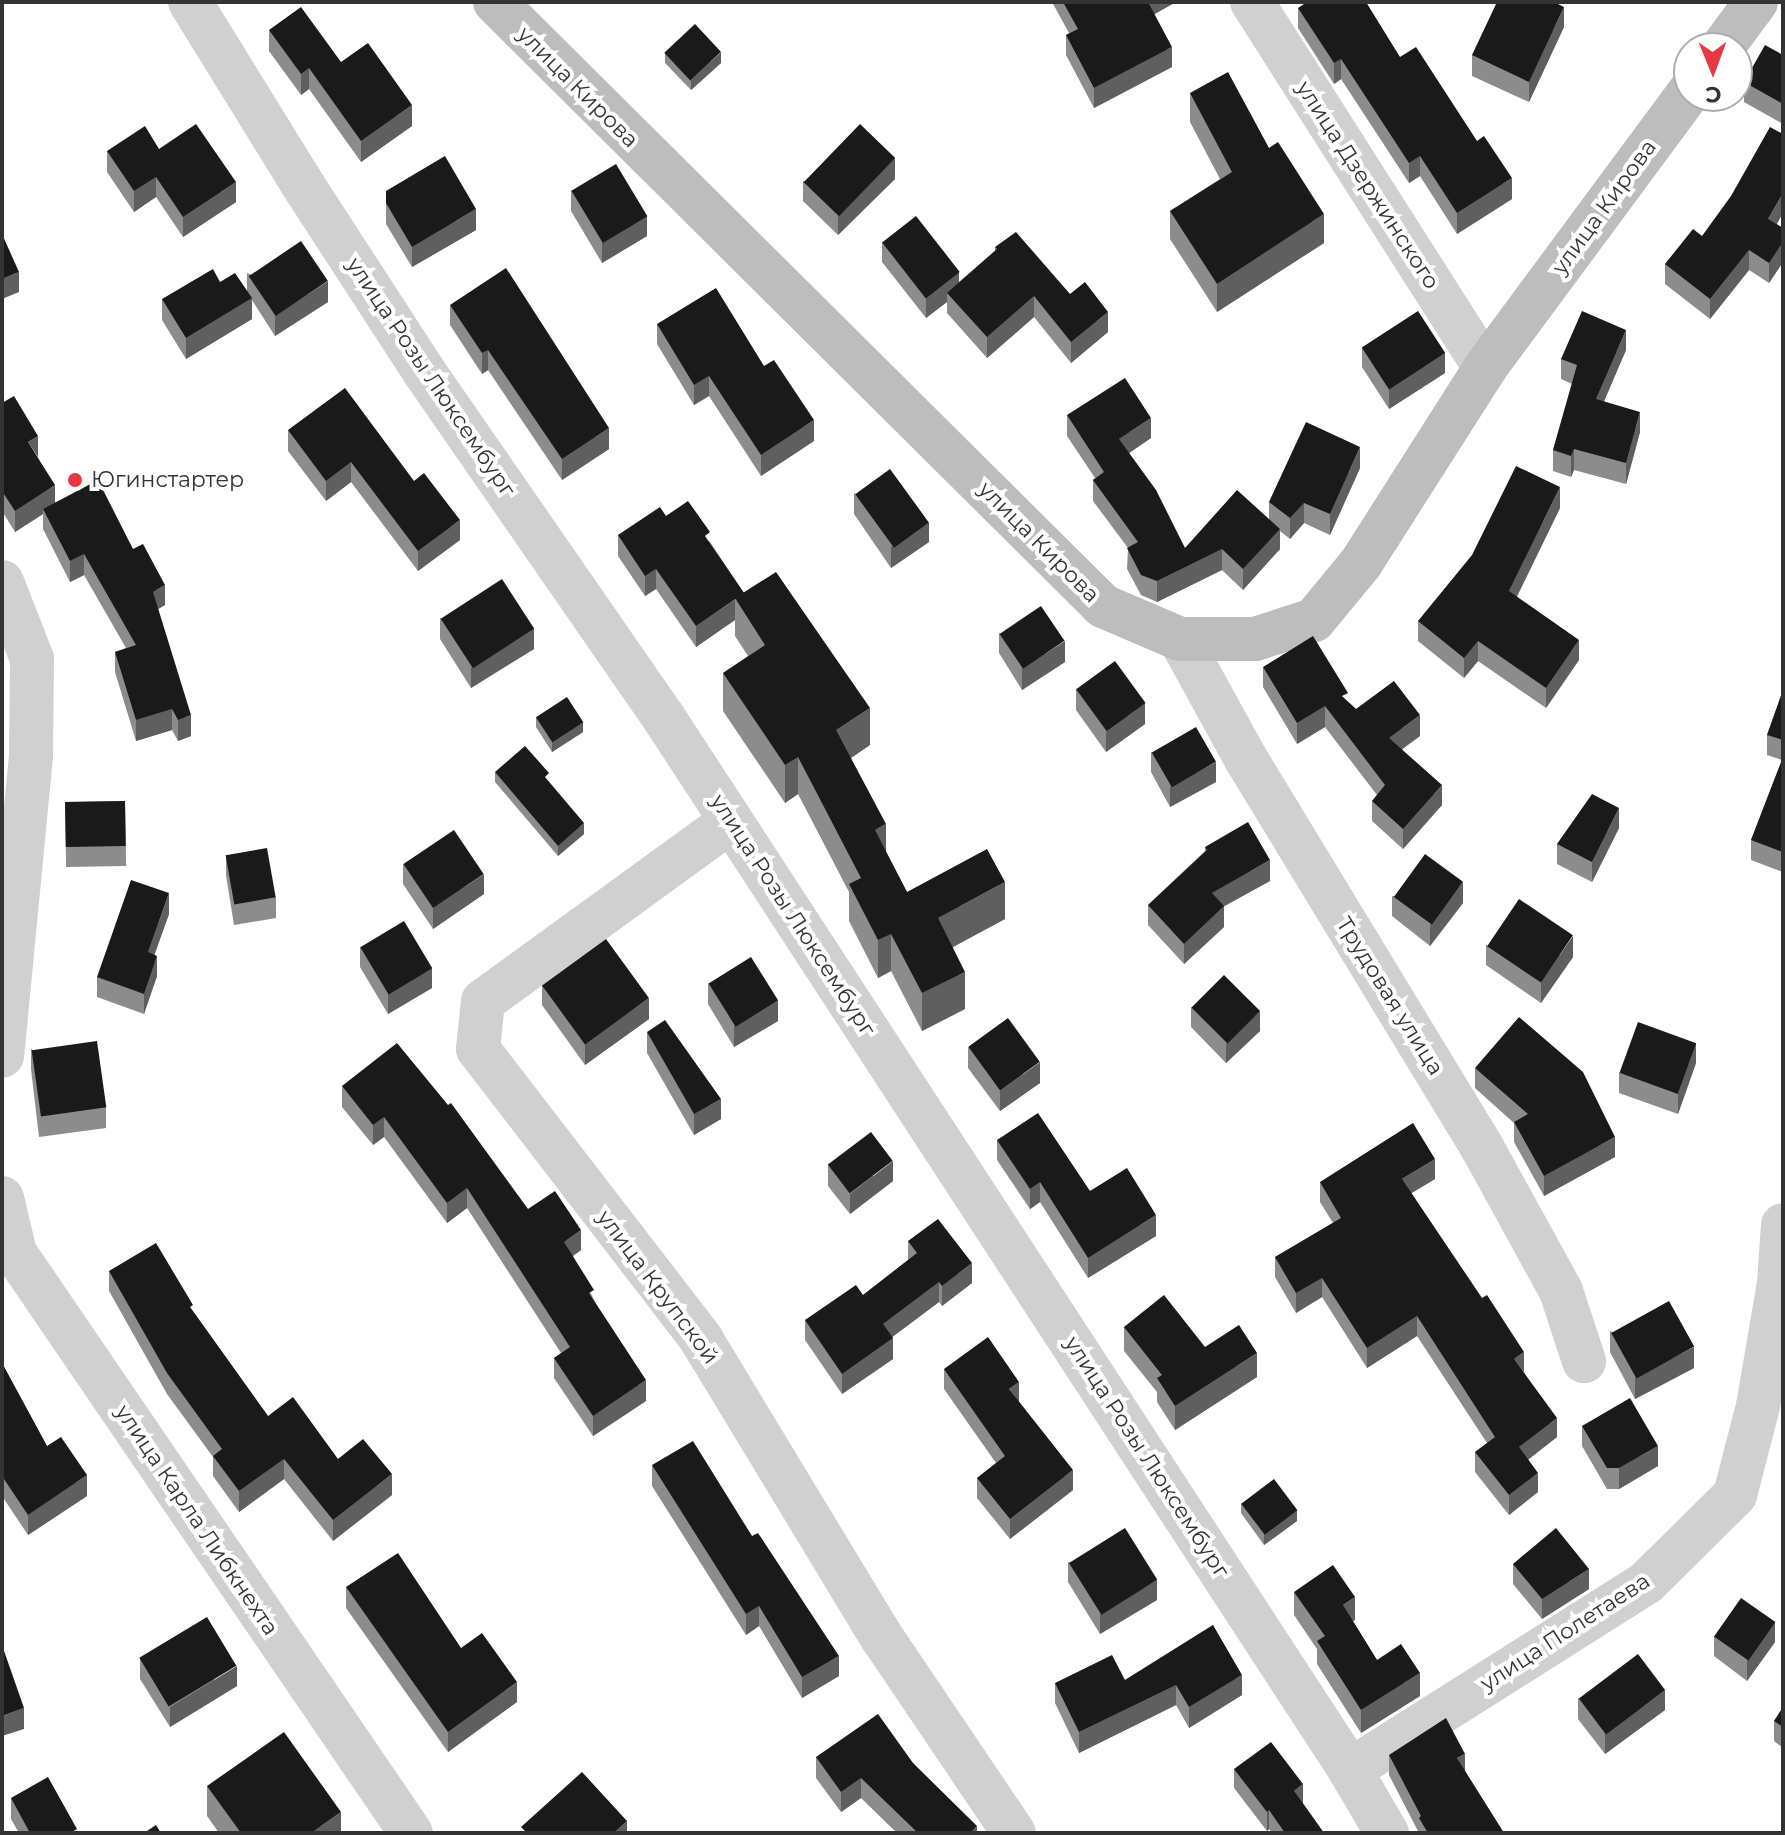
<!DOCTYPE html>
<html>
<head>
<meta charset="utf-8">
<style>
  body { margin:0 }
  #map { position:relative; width:1785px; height:1835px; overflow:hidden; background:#fff; font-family:Montserrat,sans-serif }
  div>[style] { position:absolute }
  .minor>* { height:44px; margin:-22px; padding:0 22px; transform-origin:22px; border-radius:22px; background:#d0d0d0 }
  .secondary>* { height:44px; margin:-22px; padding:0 22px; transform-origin:22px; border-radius:22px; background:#bdbdbd }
  .wall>* { inset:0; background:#8c8c8c; transform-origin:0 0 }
  .shaded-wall>* { inset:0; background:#5f5f5f }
  .building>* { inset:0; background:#1a1a1a; transform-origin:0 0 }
  .dots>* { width:22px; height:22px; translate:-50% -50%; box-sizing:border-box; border:4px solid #fff; border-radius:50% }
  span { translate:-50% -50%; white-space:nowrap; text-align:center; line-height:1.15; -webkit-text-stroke:8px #fff; paint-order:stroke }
  .street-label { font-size:22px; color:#333 }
  .poi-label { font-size:22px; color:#333 }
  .left { translate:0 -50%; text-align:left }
  .frame { position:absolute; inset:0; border:4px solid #333; pointer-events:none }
  .north { position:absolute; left:1673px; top:32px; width:80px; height:80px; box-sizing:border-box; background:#fff; border:2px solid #adadad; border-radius:50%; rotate:179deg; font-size:22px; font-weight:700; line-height:32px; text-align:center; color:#333 }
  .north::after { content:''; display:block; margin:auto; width:28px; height:36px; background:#e63946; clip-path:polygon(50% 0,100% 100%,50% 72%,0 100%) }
</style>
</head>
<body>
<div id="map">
  <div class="minor">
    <div style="left:190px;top:2px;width:211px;rotate:58.3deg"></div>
    <div style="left:301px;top:182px;width:228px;rotate:57deg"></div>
    <div style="left:425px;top:373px;width:420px;rotate:55.3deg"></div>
    <div style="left:664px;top:718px;width:1256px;rotate:56.89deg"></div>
    <div style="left:1350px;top:1770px;width:73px;rotate:59.6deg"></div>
    <div style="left:1252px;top:2px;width:434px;rotate:57.5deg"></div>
    <div style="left:2px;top:582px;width:83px;rotate:68.7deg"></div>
    <div style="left:32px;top:659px;width:97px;rotate:90.6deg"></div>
    <div style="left:31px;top:756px;width:301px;rotate:95.5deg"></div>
    <div style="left:1180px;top:639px;width:137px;rotate:61.2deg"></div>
    <div style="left:1246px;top:759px;width:456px;rotate:58.7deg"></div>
    <div style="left:1483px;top:1149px;width:162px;rotate:61.2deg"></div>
    <div style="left:1561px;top:1291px;width:74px;rotate:71.8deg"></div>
    <div style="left:731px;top:821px;width:306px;rotate:144deg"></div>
    <div style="left:483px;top:1001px;width:48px;rotate:95.9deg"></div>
    <div style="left:478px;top:1049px;width:366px;rotate:52.4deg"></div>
    <div style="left:701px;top:1339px;width:351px;rotate:58.8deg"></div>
    <div style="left:883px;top:1639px;width:234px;rotate:56deg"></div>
    <div style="left:2px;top:1198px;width:57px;rotate:76.7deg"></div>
    <div style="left:15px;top:1253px;width:702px;rotate:55.68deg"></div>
    <div style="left:1350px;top:1770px;width:350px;rotate:-32.3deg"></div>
    <div style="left:1646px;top:1583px;width:125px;rotate:-44.7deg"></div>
    <div style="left:1735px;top:1495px;width:92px;rotate:-75.5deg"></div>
    <div style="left:1758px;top:1406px;width:125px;rotate:-80.3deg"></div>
    <div style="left:1779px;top:1283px;width:58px;rotate:-86.1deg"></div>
  </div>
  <div class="secondary">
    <div style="left:495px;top:2px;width:857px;rotate:44.81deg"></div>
    <div style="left:1103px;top:606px;width:84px;rotate:23.2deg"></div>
    <div style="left:1180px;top:639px;width:75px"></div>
    <div style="left:1255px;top:639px;width:62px;rotate:-17.9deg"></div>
    <div style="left:1314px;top:620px;width:74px;rotate:-50.5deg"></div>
    <div style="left:1361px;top:563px;width:231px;rotate:-57.5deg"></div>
    <div style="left:1485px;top:368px;width:343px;rotate:-53.5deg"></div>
    <div style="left:1722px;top:48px;width:57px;rotate:-53.5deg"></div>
  </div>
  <div class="wall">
    <div style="clip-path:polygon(1052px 2px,1176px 2px,1154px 14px,1172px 67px,1094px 108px,1066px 55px,1066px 35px,1069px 33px)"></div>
    <div style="clip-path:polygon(1298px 8px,1400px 57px,1477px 141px,1512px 199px,1457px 234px,1420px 176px,1409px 183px,1341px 79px,1334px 84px,1298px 28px)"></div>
    <div style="clip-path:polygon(1564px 27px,1529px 102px,1472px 76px,1472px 55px)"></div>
    <div style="clip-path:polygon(269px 30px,412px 126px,361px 162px,309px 89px,301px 95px,269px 51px)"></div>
    <div style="clip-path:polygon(665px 53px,721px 63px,691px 90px,665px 63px)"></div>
    <div style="clip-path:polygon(1783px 55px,1783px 124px,1744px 102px,1744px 82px)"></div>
    <div style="clip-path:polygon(1190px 93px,1269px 148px,1324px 243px,1217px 312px,1170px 239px,1170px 211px,1220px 179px,1190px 122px)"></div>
    <div style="clip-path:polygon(159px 149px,236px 202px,183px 237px,156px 197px,134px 212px,107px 172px,107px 151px)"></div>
    <div style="clip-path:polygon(895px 179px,838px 235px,803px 201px,803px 181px)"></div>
    <div style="clip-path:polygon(571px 190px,647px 236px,602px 263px,571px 211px)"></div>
    <div style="clip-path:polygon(386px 191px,476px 230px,412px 267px,386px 224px)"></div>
    <div style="clip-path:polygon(1777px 224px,1783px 228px,1783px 262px,1769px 283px,1749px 270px,1710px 319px,1665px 284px,1665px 264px,1702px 236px)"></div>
    <div style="clip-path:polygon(882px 242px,959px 282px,995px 251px,995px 247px,1070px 294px,1108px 332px,1071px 363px,1034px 317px,987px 358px,947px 313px,947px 302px,926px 318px,882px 262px)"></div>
    <div style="clip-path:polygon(247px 273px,328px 302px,275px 336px,252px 300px,252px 319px,186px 359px,162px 320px,162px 299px,247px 292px)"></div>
    <div style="clip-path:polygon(450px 305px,609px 449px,562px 480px,488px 370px,482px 374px,450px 325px)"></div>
    <div style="clip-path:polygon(657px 324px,764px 366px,814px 441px,761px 476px,709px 396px,694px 405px,657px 344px)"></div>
    <div style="clip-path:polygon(1362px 347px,1445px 373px,1389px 409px,1362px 367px)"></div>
    <div style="clip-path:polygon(1626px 350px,1604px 401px,1640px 432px,1626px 484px,1574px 470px,1571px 477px,1553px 471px,1553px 450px,1572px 384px,1561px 379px,1561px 359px)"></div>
    <div style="clip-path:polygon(2px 403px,37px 457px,55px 502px,133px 549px,165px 605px,158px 609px,191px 736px,178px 741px,172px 730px,136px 741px,115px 672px,115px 652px,126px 648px,84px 575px,70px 582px,43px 529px,43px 514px,15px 532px,2px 511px)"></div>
    <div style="clip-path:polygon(1067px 415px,1151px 438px,1129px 453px,1185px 548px,1269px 519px,1269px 502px,1360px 468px,1330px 535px,1304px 523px,1290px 539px,1280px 531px,1280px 549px,1243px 590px,1222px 570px,1157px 602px,1141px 595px,1127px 569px,1128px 548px,1093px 501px,1093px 480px,1095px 478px,1067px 436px)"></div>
    <div style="clip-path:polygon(288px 430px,414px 481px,460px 540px,418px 571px,351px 482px,326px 501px,288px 451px)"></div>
    <div style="clip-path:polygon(854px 493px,929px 542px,891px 568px,854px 514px)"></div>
    <div style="clip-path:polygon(1560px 508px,1517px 597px,1579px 660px,1546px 708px,1478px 661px,1464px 678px,1418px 641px,1418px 621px)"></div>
    <div style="clip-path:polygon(666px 516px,710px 542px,744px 593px,870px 745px,851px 758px,886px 852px,907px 892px,1005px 919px,953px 947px,965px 1009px,922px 1031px,891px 971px,878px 978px,849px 921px,849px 892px,798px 794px,785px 803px,723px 711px,723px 673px,748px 656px,735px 636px,735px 620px,696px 647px,656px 589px,645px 596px,618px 556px,618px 535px)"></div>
    <div style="clip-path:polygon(440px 618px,534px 649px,471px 688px,440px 639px)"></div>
    <div style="clip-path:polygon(999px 633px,1065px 662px,1022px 690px,999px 653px)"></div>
    <div style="clip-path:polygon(1263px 667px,1348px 702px,1356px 709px,1420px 736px,1402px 749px,1442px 805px,1403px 849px,1372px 821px,1372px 801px,1377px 795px,1325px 727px,1297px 744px,1263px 687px)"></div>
    <div style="clip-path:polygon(1076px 689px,1145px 724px,1106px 752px,1076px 710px)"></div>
    <div style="clip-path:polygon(1783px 690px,1783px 872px,1751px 860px,1751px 840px,1782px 760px,1767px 755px,1767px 735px)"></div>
    <div style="clip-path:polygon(536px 717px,583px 732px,552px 752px,536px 727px)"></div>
    <div style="clip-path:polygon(1151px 752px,1216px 782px,1170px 807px,1151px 772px)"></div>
    <div style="clip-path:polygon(495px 772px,549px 782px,584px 834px,558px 856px,495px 782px)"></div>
    <div style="left:125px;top:801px;width:65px;height:60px;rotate:89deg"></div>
    <div style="clip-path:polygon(1619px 828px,1592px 882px,1557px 864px,1557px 844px)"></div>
    <div style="clip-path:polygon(1205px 847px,1270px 881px,1224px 906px,1224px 927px,1184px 964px,1148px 925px,1148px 905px,1205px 851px)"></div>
    <div style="clip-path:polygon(226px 855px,276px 897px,276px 918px,234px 925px,226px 875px)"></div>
    <div style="clip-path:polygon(403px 864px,484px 894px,433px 929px,403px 884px)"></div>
    <div style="clip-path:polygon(1392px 896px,1463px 903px,1430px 946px,1392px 916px)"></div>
    <div style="clip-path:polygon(169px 914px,154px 955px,157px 976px,144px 1014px,97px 997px,97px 977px)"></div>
    <div style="clip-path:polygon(1486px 945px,1573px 957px,1541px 1003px,1486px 965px)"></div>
    <div style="clip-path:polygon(360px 947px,432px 988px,388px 1014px,360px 967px)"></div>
    <div style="clip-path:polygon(708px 983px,778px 1021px,734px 1047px,708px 1004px)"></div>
    <div style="clip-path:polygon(542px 985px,649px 1019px,585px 1065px,542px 1005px)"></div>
    <div style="clip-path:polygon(1191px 1007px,1260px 1031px,1226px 1063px,1191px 1027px)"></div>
    <div style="clip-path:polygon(647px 1032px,721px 1119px,694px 1135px,647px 1053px)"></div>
    <div style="clip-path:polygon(968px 1047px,1040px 1083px,1000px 1111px,968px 1068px)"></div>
    <div style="clip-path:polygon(31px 1049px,106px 1107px,106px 1128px,39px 1137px,31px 1069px)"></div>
    <div style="clip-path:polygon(1696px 1063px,1678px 1114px,1619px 1093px,1619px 1073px)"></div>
    <div style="clip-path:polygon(1475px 1068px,1615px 1157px,1544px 1196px,1514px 1142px,1514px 1123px,1475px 1088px)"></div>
    <div style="clip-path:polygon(342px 1086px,528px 1209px,581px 1250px,573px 1256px,594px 1300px,646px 1401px,593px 1436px,554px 1378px,554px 1358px,561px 1353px,467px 1208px,447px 1223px,384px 1137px,373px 1145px,342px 1107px)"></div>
    <div style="clip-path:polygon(997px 1140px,1090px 1191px,1156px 1236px,1088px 1278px,1040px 1202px,1030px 1209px,997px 1160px)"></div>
    <div style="clip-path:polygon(828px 1165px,893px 1181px,850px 1214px,828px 1186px)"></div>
    <div style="clip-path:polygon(1435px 1179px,1411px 1193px,1524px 1372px,1557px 1437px,1528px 1459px,1538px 1492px,1509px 1515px,1475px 1472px,1475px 1452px,1487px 1443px,1417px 1336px,1367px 1368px,1322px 1297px,1296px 1313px,1275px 1277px,1275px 1257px,1333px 1223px,1320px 1202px,1320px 1182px)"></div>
    <div style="clip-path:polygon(908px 1241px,972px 1283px,942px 1306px,939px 1302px,892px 1337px,893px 1359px,842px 1394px,805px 1340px,805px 1320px,863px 1295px,908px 1260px)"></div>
    <div style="clip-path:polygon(109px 1271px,193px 1311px,268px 1416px,392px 1495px,333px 1541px,284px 1479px,239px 1512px,213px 1476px,213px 1457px,167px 1394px,109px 1291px)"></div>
    <div style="clip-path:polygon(1124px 1327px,1205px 1347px,1257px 1377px,1175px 1430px,1157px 1402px,1157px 1392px,1124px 1351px)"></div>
    <div style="clip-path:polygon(1610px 1331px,1694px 1368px,1635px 1399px,1610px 1352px)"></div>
    <div style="clip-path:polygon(2px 1363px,47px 1446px,87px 1496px,28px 1535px,2px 1496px)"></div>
    <div style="clip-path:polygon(944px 1369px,1019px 1402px,1073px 1490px,1010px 1539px,977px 1498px,977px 1478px,996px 1463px,944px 1389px)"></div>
    <div style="clip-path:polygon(1582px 1426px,1658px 1466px,1619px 1489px,1607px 1489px,1582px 1446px)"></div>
    <div style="clip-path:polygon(652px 1465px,752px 1536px,839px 1676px,802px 1698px,759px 1626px,746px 1635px,652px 1486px)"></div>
    <div style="clip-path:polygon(1241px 1503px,1297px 1521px,1264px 1545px,1241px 1513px)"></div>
    <div style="clip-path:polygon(1068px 1562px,1157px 1600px,1100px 1634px,1068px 1582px)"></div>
    <div style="clip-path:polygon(1513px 1564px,1589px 1589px,1542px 1619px,1513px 1584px)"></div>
    <div style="clip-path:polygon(346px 1587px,461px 1648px,517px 1702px,448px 1752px,346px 1608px)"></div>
    <div style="clip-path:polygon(1294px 1592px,1355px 1620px,1353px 1621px,1377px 1660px,1420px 1696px,1361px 1733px,1317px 1664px,1317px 1649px,1294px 1615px)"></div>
    <div style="clip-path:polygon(1213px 1625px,1242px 1695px,1189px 1728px,1176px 1705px,1079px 1753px,1055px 1703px,1055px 1683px,1125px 1680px)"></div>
    <div style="clip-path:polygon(1714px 1636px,1775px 1642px,1747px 1681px,1714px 1656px)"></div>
    <div style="clip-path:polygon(140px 1658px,237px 1686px,170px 1727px,140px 1679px)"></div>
    <div style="clip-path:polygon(1578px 1698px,1665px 1710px,1605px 1754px,1578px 1719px)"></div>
    <div style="clip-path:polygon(1783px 1707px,1783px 1748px,1774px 1741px,1774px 1721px)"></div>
    <div style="clip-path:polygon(1389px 1755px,1465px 1772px,1504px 1833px,1419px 1833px,1389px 1775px)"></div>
    <div style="clip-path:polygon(816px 1757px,913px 1763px,977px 1833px,897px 1833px,861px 1798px,841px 1812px,816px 1778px)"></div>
    <div style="clip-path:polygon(1234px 1769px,1303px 1803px,1324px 1833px,1272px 1833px,1269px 1829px,1267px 1831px,1234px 1788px)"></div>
    <div style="clip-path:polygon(207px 1786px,341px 1833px,219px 1833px,207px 1816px)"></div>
    <div style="clip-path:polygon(11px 1798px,77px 1833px,19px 1833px,11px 1819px)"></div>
  </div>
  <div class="shaded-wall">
    <div style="clip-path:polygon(1146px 2px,1176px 2px,1146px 19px)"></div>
    <div style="clip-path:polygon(1564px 7px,1564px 27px,1529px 102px,1529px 82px)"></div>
    <div style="clip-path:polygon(1172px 47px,1172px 67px,1094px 108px,1094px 88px)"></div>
    <div style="clip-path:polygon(721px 52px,721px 63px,691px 90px,691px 80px)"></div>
    <div style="clip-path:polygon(1341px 59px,1341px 79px,1334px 84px,1334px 63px)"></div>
    <div style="clip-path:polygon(309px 68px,309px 89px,301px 95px,301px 74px)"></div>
    <div style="clip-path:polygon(412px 105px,412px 126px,361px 162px,361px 141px)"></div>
    <div style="clip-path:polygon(1420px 156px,1420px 176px,1409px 183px,1409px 163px)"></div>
    <div style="clip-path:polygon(895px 158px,895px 179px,838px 235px,838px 215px)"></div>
    <div style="clip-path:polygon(156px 177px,156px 197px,134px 212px,134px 191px)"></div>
    <div style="clip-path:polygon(1512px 178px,1512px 199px,1457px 234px,1457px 213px)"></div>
    <div style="clip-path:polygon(236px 182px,236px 202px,183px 237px,183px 217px)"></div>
    <div style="clip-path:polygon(1783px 193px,1783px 213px,1768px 240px,1768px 219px)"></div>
    <div style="clip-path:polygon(476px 209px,476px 230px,412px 267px,412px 247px)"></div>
    <div style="clip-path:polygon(1324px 214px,1324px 243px,1217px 312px,1217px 284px)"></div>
    <div style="clip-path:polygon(647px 216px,647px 236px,602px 263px,602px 242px)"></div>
    <div style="clip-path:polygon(1783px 242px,1783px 262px,1769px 283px,1769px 263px)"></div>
    <div style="clip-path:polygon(1749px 250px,1749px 270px,1710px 319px,1710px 299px)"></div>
    <div style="clip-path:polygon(19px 272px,19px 292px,2px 299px,2px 279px)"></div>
    <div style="clip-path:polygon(959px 272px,959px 293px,947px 293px,947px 302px,926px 318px,926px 298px)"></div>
    <div style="clip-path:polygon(328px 281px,328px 302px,275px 336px,275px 316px)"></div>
    <div style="clip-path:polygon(1034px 296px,1034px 317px,987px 358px,987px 337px)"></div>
    <div style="clip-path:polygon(252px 298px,252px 319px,186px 359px,186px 338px)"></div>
    <div style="clip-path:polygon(1108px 312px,1108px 332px,1071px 363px,1071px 342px)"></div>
    <div style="clip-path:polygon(1626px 330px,1626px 350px,1596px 420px,1596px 399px)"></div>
    <div style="clip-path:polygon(488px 350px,488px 370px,482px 374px,482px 353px)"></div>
    <div style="clip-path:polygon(1445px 353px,1445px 373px,1389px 409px,1389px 389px)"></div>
    <div style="clip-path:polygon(709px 376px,709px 396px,694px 405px,694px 385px)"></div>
    <div style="clip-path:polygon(1640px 412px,1640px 432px,1626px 484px,1626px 463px)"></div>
    <div style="clip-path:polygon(1151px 418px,1151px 438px,1119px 460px,1119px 439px)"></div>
    <div style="clip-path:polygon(814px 420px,814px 441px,761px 476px,761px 455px)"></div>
    <div style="clip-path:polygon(609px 428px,609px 449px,562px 480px,562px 459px)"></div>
    <div style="clip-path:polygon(38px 436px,38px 457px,28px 442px)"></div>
    <div style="clip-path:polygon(1360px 447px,1360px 468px,1330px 535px,1330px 514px)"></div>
    <div style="clip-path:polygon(1574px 449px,1574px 470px,1571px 477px,1571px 456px)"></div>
    <div style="clip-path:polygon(351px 462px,351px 482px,326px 501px,326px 481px)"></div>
    <div style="clip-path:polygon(55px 485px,55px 506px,43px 509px,43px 514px,15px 532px,15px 511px)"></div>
    <div style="clip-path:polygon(1560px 487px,1560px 508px,1509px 612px,1509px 591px)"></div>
    <div style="clip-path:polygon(1304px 503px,1304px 523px,1290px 539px,1290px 518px)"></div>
    <div style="clip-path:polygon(460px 520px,460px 540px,418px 571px,418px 551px)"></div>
    <div style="clip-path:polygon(929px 522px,929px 542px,891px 568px,891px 547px)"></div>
    <div style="clip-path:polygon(1280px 529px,1280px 549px,1243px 590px,1243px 569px)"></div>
    <div style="clip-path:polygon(1222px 549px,1222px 570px,1157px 602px,1157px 581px)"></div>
    <div style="clip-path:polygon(84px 554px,84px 575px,70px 582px,70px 561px)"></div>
    <div style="clip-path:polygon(656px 569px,656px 589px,645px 596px,645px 576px)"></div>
    <div style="clip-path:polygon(165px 585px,165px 605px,153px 612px,153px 592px)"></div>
    <div style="clip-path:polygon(735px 600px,735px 620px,696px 647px,696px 626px)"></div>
    <div style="clip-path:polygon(534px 628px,534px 649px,471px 688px,471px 668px)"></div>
    <div style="clip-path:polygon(1579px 640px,1579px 660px,1546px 708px,1546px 688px)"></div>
    <div style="clip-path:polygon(1065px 641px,1065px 662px,1022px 690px,1022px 669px)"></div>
    <div style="clip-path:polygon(1478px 641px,1478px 661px,1464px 678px,1464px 658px)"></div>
    <div style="clip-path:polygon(1145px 703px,1145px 724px,1106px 752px,1106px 732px)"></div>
    <div style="clip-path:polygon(1325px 706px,1325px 727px,1297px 744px,1297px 723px)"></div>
    <div style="clip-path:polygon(870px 708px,870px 745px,836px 768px,836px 730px)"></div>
    <div style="clip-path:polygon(172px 709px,172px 730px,136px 741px,136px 720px)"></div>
    <div style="clip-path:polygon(191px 715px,191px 736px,178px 741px,178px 720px)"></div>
    <div style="clip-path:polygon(1420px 715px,1420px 736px,1389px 759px,1389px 738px)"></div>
    <div style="clip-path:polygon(583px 722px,583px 732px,552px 752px,552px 741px)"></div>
    <div style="clip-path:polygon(798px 757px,798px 794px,785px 803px,785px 765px)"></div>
    <div style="clip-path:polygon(1216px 762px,1216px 782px,1170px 807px,1170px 787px)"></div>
    <div style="clip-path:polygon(1442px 785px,1442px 805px,1403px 849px,1403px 829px)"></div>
    <div style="clip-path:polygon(1619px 808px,1619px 828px,1592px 882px,1592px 862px)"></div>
    <div style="clip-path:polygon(584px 823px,584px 834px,558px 856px,558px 846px)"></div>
    <div style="clip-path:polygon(886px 824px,886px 862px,875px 830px)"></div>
    <div style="clip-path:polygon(1270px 860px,1270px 881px,1212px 913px,1212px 893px)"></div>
    <div style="clip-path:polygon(484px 874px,484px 894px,433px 929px,433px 908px)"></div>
    <div style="clip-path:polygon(1005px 882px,1005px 919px,938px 955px,938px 918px)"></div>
    <div style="clip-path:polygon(1463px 882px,1463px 903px,1430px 946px,1430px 925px)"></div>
    <div style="clip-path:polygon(169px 893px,169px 914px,148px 973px,148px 952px)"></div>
    <div style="clip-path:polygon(1224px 906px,1224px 927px,1184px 964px,1184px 944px)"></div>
    <div style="clip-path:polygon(891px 934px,891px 971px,878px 978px,878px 940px)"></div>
    <div style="clip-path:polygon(1573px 936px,1573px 957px,1541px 1003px,1541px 982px)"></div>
    <div style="clip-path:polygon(157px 956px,157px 976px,144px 1014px,144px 994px)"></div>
    <div style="clip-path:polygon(432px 968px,432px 988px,388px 1014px,388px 993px)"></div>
    <div style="clip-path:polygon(965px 972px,965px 1009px,922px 1031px,922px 993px)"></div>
    <div style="clip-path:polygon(649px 998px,649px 1019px,585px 1065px,585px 1044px)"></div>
    <div style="clip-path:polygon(778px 1000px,778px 1021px,734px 1047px,734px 1026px)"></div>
    <div style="clip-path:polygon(1260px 1011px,1260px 1031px,1226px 1063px,1226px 1043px)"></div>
    <div style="clip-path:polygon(1696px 1043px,1696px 1063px,1678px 1114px,1678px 1094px)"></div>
    <div style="clip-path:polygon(1040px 1062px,1040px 1083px,1000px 1111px,1000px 1091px)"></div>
    <div style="clip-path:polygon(721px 1099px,721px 1119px,694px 1135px,694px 1114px)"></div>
    <div style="clip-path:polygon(384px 1117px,384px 1137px,373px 1145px,373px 1125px)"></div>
    <div style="clip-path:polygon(1615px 1137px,1615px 1157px,1544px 1196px,1544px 1176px)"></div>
    <div style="clip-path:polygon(1435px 1159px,1435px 1179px,1402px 1199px,1402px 1179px)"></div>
    <div style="clip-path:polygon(893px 1161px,893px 1181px,850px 1214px,850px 1194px)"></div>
    <div style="clip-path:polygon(1040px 1182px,1040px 1202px,1030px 1209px,1030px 1189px)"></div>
    <div style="clip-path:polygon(467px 1188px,467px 1208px,447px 1223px,447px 1203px)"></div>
    <div style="clip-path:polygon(1156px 1215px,1156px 1236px,1088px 1278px,1088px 1258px)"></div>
    <div style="clip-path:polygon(581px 1230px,581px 1250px,564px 1262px,564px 1242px)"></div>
    <div style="clip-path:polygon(972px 1263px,972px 1283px,942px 1306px,942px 1286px)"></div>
    <div style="clip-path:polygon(1322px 1278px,1322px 1297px,1296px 1313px,1296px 1293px)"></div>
    <div style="clip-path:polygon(939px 1282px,939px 1302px,883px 1344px,883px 1324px)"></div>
    <div style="clip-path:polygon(1417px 1316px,1417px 1336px,1367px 1368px,1367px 1348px)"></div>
    <div style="clip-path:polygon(893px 1338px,893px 1359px,842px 1394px,842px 1374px)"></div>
    <div style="clip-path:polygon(1694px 1347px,1694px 1368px,1635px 1399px,1635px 1378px)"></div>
    <div style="clip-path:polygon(1524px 1352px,1524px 1372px,1514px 1359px)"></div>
    <div style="clip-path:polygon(1257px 1353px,1257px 1377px,1175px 1430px,1175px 1406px)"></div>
    <div style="clip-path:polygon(646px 1380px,646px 1401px,593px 1436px,593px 1416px)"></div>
    <div style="clip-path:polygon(1019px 1382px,1019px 1403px,1009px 1389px)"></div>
    <div style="clip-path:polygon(1557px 1418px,1557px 1437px,1519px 1467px,1519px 1447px)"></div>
    <div style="clip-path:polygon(1658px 1446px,1658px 1466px,1619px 1489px,1619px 1468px)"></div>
    <div style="clip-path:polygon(284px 1459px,284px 1479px,239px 1512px,239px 1491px)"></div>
    <div style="clip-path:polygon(1073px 1470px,1073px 1490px,1010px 1539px,1010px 1519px)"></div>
    <div style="clip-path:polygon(1538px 1473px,1538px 1492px,1509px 1515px,1509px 1495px)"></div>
    <div style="clip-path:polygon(392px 1474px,392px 1495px,333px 1541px,333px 1520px)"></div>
    <div style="clip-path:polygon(87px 1475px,87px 1496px,28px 1535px,28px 1515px)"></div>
    <div style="clip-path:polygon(1297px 1510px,1297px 1521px,1264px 1545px,1264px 1535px)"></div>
    <div style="clip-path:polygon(1589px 1569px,1589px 1589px,1542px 1619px,1542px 1599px)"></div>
    <div style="clip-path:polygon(1157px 1580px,1157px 1600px,1100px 1634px,1100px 1614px)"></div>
    <div style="clip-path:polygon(1355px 1597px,1355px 1620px,1343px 1628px,1343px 1605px)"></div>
    <div style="clip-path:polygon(759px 1606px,759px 1626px,746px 1635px,746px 1614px)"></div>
    <div style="clip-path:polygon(1775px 1622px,1775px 1642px,1747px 1681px,1747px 1660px)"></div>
    <div style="clip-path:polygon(839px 1656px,839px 1676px,802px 1698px,802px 1677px)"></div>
    <div style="clip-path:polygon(237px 1666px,237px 1686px,170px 1727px,170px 1707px)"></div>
    <div style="clip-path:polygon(1420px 1673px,1420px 1696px,1361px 1733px,1361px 1710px)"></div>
    <div style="clip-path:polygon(1242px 1675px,1242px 1695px,1189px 1728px,1189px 1707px)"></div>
    <div style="clip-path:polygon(517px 1682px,517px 1702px,448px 1752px,448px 1732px)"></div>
    <div style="clip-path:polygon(1176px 1685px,1176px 1705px,1079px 1753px,1079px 1732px)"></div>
    <div style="clip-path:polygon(1665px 1690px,1665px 1710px,1605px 1754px,1605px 1734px)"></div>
    <div style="clip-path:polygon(24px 1708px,24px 1729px,2px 1736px,2px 1716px)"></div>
    <div style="clip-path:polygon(1465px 1754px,1465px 1774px,1457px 1758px)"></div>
    <div style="clip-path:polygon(861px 1778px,861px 1798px,841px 1812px,841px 1792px)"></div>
    <div style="clip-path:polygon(1303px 1784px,1303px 1803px,1294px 1810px,1294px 1791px)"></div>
    <div style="clip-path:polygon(1269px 1810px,1269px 1829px,1267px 1831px,1267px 1812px)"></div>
    <div style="clip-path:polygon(341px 1812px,341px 1833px,311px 1833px)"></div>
    <div style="clip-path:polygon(627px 1821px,627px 1833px,614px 1833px)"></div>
    <div style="clip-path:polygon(977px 1826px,977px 1833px,970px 1833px)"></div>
  </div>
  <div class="building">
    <div style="clip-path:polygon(1063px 2px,1148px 2px,1172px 47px,1094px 88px,1066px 35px,1078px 29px)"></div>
    <div style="clip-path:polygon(1307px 2px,1366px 2px,1400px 57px,1416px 47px,1477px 141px,1484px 136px,1512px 178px,1457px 213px,1420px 156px,1409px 163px,1341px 59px,1334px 63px,1298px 8px)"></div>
    <div style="clip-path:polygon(1497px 2px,1554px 2px,1564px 7px,1529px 82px,1472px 55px)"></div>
    <div style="clip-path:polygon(301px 7px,341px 62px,368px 43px,412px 105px,361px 141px,309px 68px,301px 74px,269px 30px)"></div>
    <div style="left:695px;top:24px;width:38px;height:42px;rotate:47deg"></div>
    <div style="clip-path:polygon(1765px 45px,1783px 55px,1783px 104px,1744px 82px)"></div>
    <div style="clip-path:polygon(1228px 72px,1269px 148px,1278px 142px,1324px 214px,1217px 284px,1170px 211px,1232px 172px,1190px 93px)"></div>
    <div style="clip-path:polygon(196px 124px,236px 182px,183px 217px,156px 177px,134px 191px,107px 151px,145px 126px,159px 149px)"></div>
    <div style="left:860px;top:124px;width:49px;height:81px;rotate:44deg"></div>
    <div style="clip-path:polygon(1770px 127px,1783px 134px,1783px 193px,1768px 219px,1783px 228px,1783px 242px,1769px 263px,1749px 250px,1710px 299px,1665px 264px,1693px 229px,1702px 236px,1731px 196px)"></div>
    <div style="clip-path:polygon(445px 156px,476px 209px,412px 247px,386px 203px,386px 191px)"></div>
    <div style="left:616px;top:164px;width:61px;height:52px;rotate:59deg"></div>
    <div style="left:916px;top:216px;width:71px;height:43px;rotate:52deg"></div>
    <div style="clip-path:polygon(1016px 232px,1070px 294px,1085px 282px,1108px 312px,1071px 342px,1034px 296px,987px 337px,947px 293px,997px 249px,995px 247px)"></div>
    <div style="clip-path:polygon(2px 234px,19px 272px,2px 279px)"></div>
    <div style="left:301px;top:241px;width:48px;height:63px;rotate:56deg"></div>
    <div style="clip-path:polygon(506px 268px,609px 428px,562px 459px,488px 350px,482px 353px,450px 305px)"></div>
    <div style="clip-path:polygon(213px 269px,220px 282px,235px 273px,252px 298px,186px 338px,162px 299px)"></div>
    <div style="clip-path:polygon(716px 288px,764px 366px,774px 360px,814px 420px,761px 455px,709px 376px,694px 385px,657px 324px)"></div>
    <div style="left:1418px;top:311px;width:50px;height:67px;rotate:57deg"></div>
    <div style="clip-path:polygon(1582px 311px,1626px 330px,1596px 399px,1640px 412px,1626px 463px,1574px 449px,1571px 456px,1553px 450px,1577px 365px,1561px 359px)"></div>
    <div style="clip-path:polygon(1125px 378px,1151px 418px,1119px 439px,1156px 490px,1185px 548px,1237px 490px,1280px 529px,1243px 569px,1222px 549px,1157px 581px,1141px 575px,1127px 548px,1138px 542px,1093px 480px,1104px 472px,1067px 415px)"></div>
    <div style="clip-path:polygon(345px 388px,414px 481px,424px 473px,460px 520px,418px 551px,351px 462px,326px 481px,288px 430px)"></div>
    <div style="clip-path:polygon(14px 396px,38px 436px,28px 442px,55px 485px,15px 511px,2px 491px,2px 403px)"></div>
    <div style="clip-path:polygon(1306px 422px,1360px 447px,1330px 514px,1304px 503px,1290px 518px,1269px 502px)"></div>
    <div style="clip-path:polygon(1516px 466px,1560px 487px,1509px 591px,1579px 640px,1546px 688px,1478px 641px,1464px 658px,1418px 621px,1472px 555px)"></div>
    <div style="left:890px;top:469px;width:66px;height:43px;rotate:54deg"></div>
    <div style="clip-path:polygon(98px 480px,133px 549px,143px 544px,165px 585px,153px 592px,191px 715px,178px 720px,172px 709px,136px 720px,115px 652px,136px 645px,84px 554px,70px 561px,43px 509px)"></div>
    <div style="clip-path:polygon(688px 501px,710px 532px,705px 536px,744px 593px,696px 626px,656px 569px,645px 576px,618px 535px,660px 507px,666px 516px)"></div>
    <div style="clip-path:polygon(776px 572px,870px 708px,836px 730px,886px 824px,875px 830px,907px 892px,987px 849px,1005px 882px,938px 918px,965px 972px,922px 993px,891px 934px,878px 940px,849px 884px,861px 878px,798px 757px,785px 765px,723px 673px,765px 645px,735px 598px)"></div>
    <div style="left:502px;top:579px;width:59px;height:73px;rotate:57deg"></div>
    <div style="left:1041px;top:606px;width:42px;height:50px;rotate:56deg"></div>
    <div style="clip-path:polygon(1313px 636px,1348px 693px,1342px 696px,1356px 709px,1394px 681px,1420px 715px,1389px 738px,1442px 785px,1403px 829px,1372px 801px,1385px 785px,1325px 706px,1297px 723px,1263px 667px)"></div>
    <div style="left:1115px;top:661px;width:52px;height:48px;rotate:54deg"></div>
    <div style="clip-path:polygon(1783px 690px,1783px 740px,1767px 735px)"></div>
    <div style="left:567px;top:697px;width:30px;height:37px;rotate:57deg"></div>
    <div style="left:1196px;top:727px;width:40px;height:51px;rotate:60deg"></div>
    <div style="clip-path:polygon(525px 746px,549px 773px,545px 777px,584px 823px,558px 846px,495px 772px)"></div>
    <div style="clip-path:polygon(1783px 757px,1783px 852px,1751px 840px)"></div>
    <div style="clip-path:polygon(1592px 794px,1619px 808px,1592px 862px,1557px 844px)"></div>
    <div style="left:125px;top:801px;width:45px;height:60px;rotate:89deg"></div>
    <div style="clip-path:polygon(1248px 822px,1270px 860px,1212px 893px,1224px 906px,1184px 944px,1148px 905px,1207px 850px,1205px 847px)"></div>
    <div style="left:454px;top:830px;width:53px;height:61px;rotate:56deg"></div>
    <div style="left:267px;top:848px;width:50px;height:42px;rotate:80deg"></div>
    <div style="left:1425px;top:854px;width:47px;height:53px;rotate:36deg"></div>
    <div style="clip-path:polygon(131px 880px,169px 893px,148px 952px,157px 956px,144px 994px,97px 977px)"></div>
    <div style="left:1519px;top:899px;width:65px;height:57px;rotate:34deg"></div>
    <div style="left:404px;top:921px;width:55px;height:51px;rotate:59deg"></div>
    <div style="left:606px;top:939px;width:73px;height:79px;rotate:54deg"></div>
    <div style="left:751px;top:957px;width:51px;height:50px;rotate:58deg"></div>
    <div style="left:1224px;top:975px;width:51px;height:46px;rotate:45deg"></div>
    <div style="clip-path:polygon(1519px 1017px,1583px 1072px,1615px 1137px,1544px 1176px,1514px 1122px,1528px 1114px,1475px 1068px)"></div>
    <div style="left:1008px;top:1018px;width:54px;height:49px;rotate:54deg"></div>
    <div style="clip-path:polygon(665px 1020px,721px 1099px,694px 1114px,647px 1032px)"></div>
    <div style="left:1638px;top:1022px;width:62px;height:54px;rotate:20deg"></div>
    <div style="left:97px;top:1041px;width:67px;height:66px;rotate:82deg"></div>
    <div style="clip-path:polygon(397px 1043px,448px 1105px,451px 1103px,528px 1209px,555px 1191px,581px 1230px,564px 1242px,594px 1290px,589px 1293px,646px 1380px,593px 1416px,554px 1358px,570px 1347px,467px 1188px,447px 1203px,384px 1117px,373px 1125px,342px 1086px)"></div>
    <div style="clip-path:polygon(1038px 1113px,1090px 1191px,1127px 1168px,1156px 1215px,1088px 1258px,1040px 1182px,1030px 1189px,997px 1140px)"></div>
    <div style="clip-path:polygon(1413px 1123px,1435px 1159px,1402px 1179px,1482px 1298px,1487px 1295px,1524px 1352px,1514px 1359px,1557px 1418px,1519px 1447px,1538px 1473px,1509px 1495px,1475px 1452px,1495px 1437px,1417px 1316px,1367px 1348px,1322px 1278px,1296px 1293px,1275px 1257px,1341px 1218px,1320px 1182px)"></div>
    <div style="left:871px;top:1132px;width:36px;height:54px;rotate:53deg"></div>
    <div style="clip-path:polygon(938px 1219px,972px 1263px,942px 1286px,939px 1282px,883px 1324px,893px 1338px,842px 1374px,805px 1320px,856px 1285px,863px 1295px,917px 1253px,908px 1241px)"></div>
    <div style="clip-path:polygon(156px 1243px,193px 1305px,190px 1307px,268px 1416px,293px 1397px,338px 1459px,363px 1439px,392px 1474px,333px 1520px,284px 1459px,239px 1491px,213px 1456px,222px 1449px,167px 1373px,109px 1271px)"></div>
    <div style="clip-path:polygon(1164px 1295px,1205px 1347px,1239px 1325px,1257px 1353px,1175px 1406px,1157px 1378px,1162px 1375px,1124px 1327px)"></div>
    <div style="left:1669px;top:1301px;width:52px;height:66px;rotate:61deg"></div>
    <div style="clip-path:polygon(988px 1337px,1019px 1382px,1009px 1389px,1073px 1470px,1010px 1519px,977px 1478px,1005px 1456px,944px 1369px)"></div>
    <div style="clip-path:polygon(2px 1363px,47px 1446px,61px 1437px,87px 1475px,28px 1515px,2px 1476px)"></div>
    <div style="clip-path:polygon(1630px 1398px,1658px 1446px,1619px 1468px,1607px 1468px,1582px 1426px)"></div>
    <div style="clip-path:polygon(693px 1441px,752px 1536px,758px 1533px,839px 1656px,802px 1677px,759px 1606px,746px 1614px,652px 1465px)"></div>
    <div style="left:1274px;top:1479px;width:39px;height:41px;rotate:53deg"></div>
    <div style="left:1125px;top:1528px;width:61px;height:66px;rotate:58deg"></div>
    <div style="clip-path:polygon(1556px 1528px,1589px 1569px,1542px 1599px,1513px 1564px)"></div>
    <div style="clip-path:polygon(398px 1553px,461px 1648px,482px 1633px,517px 1682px,448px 1732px,346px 1587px)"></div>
    <div style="clip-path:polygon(1333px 1565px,1355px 1597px,1343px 1605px,1377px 1660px,1401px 1644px,1420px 1673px,1361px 1710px,1317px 1641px,1325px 1636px,1294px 1592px)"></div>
    <div style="left:1741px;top:1598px;width:42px;height:47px;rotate:35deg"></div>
    <div style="left:207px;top:1617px;width:57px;height:79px;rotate:59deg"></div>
    <div style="clip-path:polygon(1213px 1625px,1242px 1675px,1189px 1707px,1176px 1685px,1079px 1732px,1055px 1683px,1112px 1655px,1125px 1680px)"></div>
    <div style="clip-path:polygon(2px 1648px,3px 1648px,24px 1708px,2px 1716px)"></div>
    <div style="left:1638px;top:1654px;width:45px;height:74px;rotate:53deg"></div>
    <div style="clip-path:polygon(1783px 1707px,1783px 1727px,1774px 1721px)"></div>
    <div style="clip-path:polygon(878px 1714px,913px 1763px,977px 1826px,970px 1833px,918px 1833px,861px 1778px,841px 1792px,816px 1757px)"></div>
    <div style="clip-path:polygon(1446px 1718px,1465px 1754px,1457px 1758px,1504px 1833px,1428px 1833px,1419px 1818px,1421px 1816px,1389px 1755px)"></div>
    <div style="clip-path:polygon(284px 1732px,341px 1812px,311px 1833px,241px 1833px,207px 1786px)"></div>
    <div style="clip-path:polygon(1271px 1742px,1303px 1784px,1294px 1791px,1324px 1833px,1285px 1833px,1269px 1810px,1267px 1812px,1234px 1769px)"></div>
    <div style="clip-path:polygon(582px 1772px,627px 1821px,614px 1833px,527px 1833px,521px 1827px)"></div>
    <div style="clip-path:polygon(48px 1777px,77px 1829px,70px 1833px,30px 1833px,11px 1798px)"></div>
    <div style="clip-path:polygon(156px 1825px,161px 1833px,144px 1833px)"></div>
  </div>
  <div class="dots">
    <div style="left:75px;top:480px;background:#e63946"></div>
  </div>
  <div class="street-label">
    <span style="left:578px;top:87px;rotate:45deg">улица Кирова</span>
    <span style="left:1368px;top:185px;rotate:57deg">улица Дзержинского</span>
    <span style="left:1604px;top:207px;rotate:-54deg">улица Кирова</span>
    <span style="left:431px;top:377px;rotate:56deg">улица Розы Люксембург</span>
    <span style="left:1039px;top:542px;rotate:45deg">улица Кирова</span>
    <span style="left:793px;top:915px;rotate:57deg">улица Розы Люксембург</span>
    <span style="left:1390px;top:996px;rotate:58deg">Трудовая улица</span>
    <span style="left:658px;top:1287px;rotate:53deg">улица Крупской</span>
    <span style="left:1147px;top:1457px;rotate:57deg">улица Розы Люксембург</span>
    <span style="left:197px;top:1520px;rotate:56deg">улица Карла Либкнехта</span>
    <span style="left:1565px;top:1632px;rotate:-33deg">улица Полетаева</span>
  </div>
  <div class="poi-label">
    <span class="left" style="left:91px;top:480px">Югинстартер</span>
  </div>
  <div class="frame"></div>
  <div class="north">С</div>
</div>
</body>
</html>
